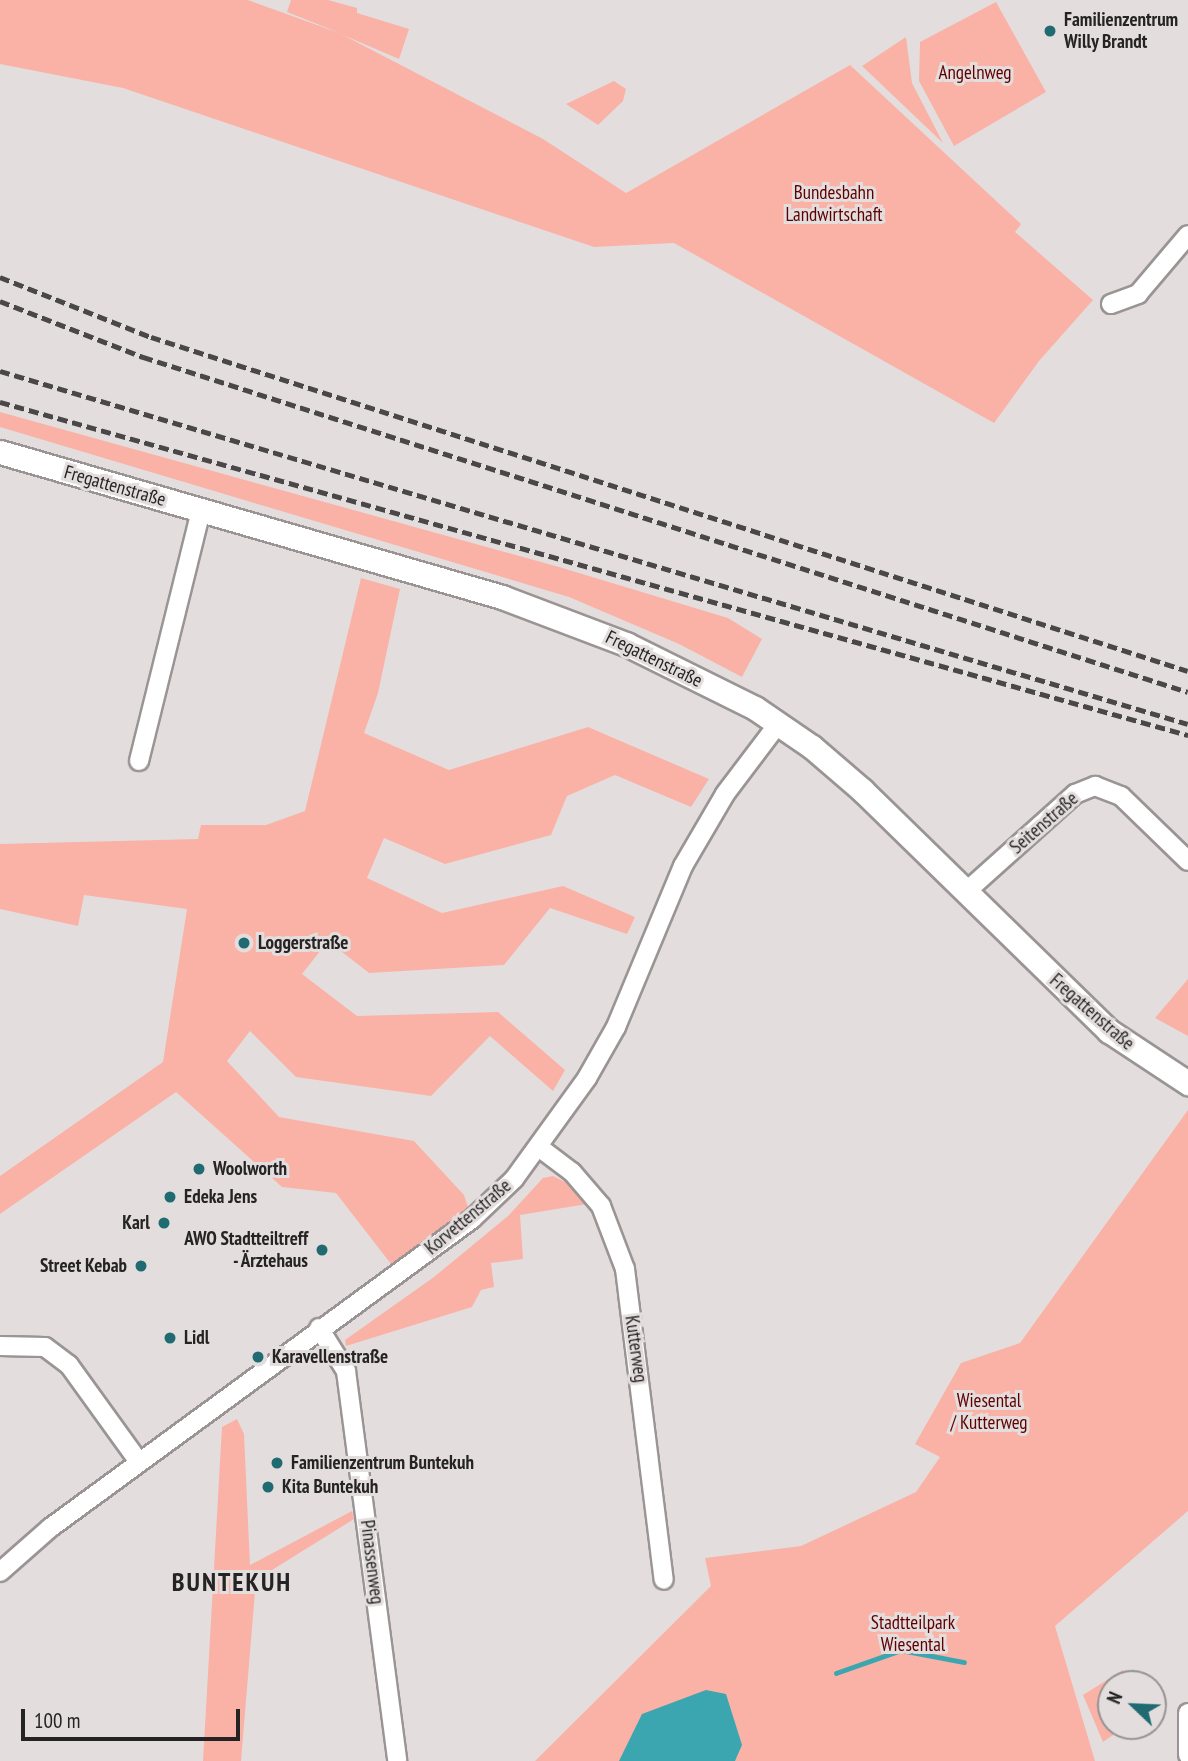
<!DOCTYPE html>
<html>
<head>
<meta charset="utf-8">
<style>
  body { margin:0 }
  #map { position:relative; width:1188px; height:1761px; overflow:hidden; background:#e3dedd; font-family:"PT Sans Narrow",sans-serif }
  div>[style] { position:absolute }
  .green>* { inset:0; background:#fab2a7 }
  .water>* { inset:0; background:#3ca6b0 }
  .stream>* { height:4.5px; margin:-2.25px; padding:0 2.25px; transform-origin:2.25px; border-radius:2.25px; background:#3ca6b0 }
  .roads { filter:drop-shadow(2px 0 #9a9594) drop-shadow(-2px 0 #9a9594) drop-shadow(0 2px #9a9594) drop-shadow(0 -2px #9a9594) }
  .minor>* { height:18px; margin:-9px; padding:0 9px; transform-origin:9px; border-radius:9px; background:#fff }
  .tertiary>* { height:23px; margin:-11.5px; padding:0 11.5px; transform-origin:11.5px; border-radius:11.5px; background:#fff }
  .rail>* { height:4.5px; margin-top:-2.25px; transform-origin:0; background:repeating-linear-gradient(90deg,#494747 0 10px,transparent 0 15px) }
  .dots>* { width:19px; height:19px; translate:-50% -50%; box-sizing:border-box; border:4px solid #e3dedd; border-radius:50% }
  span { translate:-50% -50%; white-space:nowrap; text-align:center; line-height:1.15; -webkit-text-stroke:6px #e3dedd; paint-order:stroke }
  .poi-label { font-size:19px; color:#252323; font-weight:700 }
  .left { translate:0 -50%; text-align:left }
  .right { translate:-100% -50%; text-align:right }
  .park-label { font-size:19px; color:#5e0000 }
  .street-label { font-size:19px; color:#252323 }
  .district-label { font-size:26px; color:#252323; font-weight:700; letter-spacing:2px }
  .north { position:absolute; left:1097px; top:1670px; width:70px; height:70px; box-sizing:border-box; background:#e3dedd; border:2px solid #979393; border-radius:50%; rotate:293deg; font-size:19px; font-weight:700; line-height:28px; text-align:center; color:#252323 }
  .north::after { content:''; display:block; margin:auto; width:24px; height:32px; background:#206b72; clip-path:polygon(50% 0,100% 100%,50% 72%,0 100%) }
  .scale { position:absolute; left:21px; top:1709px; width:219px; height:32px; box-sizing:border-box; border:4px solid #252323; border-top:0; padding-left:9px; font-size:21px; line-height:24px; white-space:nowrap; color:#252323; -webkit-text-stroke:5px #e3dedd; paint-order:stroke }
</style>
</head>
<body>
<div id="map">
  <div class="green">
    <div style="clip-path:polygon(0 0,248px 0,342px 34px,287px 12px,291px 0,328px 0,357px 8px,357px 13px,409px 29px,399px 59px,343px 35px,543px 139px,626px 193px,850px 65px,1021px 224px,1015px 232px,1093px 300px,1039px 361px,994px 423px,674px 243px,594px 247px,123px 88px,0 64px)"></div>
    <div style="clip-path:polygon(996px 2px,1046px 92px,954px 146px,919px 81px,920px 42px)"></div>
    <div style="clip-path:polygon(906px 37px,912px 83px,943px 143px,862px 66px)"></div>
    <div style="clip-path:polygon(614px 81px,626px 89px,623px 101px,598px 125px,566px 104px)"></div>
    <div style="clip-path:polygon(0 412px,559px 567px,728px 618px,762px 639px,742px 677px,679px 644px,569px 597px,0 427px)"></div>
    <div style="clip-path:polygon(361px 578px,400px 589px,378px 693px,364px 733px,449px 770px,588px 727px,709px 779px,691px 807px,615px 775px,567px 796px,551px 835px,445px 864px,384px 838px,367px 878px,442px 913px,563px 886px,635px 917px,627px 934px,550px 908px,504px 965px,369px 973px,328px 941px,302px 974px,357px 1016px,498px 1012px,565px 1070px,553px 1091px,490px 1036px,431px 1096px,296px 1077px,250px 1031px,227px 1061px,279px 1117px,414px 1141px,464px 1195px,472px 1219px,398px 1273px,336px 1193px,282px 1187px,176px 1092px,0 1214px,0 1176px,163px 1062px,187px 909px,84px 895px,78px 926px,0 909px,0 844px,198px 839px,201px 825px,266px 825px,305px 811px)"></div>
    <div style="clip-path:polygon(1188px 979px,1188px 1036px,1155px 1018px)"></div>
    <div style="clip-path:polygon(1188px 1110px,1188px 1511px,1055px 1626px,1095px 1761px,535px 1761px,711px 1586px,705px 1558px,801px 1546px,916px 1492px,940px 1457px,915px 1444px,961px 1363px,1020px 1343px)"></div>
    <div style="clip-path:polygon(553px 1176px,569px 1184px,587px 1204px,520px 1215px,523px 1259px,491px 1263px,494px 1287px,481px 1290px,472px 1307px,346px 1346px,345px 1340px,434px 1277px,508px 1216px,543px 1178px)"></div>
    <div style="clip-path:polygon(237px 1419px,244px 1434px,250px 1565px,352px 1511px,354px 1519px,256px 1580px,241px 1761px,203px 1761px,222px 1427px)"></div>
    <div style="clip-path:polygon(1123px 1670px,1137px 1684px,1111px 1684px,1111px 1726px,1126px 1726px,1103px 1742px,1083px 1695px)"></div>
  </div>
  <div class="water">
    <div style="clip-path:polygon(706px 1690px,726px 1694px,742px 1745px,735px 1761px,619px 1761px,642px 1714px)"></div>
  </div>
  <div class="stream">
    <div style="left:836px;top:1673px;width:69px;rotate:-19.5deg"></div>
    <div style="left:901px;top:1650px;width:64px;rotate:10.8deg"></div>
  </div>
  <div class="roads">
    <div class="minor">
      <div style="left:1111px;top:304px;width:29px;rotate:-20deg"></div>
      <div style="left:1138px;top:294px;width:77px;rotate:-49.7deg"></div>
      <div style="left:139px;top:761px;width:258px;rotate:-76.1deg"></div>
      <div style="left:968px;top:890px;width:144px;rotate:-41.9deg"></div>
      <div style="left:1075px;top:794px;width:22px;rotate:-22deg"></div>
      <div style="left:1095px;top:786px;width:28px;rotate:21deg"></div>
      <div style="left:1121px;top:796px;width:93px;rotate:44.1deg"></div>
      <div style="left:540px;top:1148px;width:40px;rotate:37deg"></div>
      <div style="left:572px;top:1172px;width:45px;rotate:49.5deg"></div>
      <div style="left:601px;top:1206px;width:67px;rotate:69.1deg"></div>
      <div style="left:625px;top:1269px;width:313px;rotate:82.9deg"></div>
      <div style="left:319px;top:1328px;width:51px;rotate:57.9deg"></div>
      <div style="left:346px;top:1371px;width:393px;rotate:82.5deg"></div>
      <div style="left:0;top:1346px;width:45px;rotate:1.3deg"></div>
      <div style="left:45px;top:1347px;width:30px;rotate:37deg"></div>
      <div style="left:69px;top:1365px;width:120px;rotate:54.2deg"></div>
      <div style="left:0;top:1572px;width:67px;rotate:-41.3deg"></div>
      <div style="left:50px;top:1528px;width:523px;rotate:-36.21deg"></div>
      <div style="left:472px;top:1219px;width:58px;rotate:-43.6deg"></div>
      <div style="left:514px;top:1179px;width:125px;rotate:-54.1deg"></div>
      <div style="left:587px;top:1078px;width:59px;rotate:-60.4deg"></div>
      <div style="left:616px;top:1027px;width:174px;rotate:-67.4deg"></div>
      <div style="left:683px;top:866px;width:83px;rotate:-59.7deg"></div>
      <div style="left:725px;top:794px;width:88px;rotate:-52.9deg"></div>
      <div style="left:1188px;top:1713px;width:42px;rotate:90deg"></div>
    </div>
    <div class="tertiary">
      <div style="left:0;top:452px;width:523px;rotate:16.11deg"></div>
      <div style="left:502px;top:597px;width:133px;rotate:20.8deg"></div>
      <div style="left:626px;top:644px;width:144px;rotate:26.4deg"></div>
      <div style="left:755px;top:708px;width:69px;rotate:34.4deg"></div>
      <div style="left:812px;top:747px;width:66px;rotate:40.7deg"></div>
      <div style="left:862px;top:790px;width:345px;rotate:44.3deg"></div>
      <div style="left:1109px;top:1031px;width:95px;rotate:33.4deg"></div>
    </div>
  </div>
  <div class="rail">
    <div style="left:0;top:277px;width:162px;rotate:21.7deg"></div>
    <div style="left:151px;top:337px;width:1089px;rotate:17.85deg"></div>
    <div style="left:0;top:301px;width:154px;rotate:21.4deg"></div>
    <div style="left:143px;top:357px;width:1097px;rotate:17.77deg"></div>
    <div style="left:0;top:371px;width:1239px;rotate:16.55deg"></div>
    <div style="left:0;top:402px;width:1234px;rotate:15.66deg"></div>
  </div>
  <div class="dots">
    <div style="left:1050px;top:31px;background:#206b72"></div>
    <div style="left:244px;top:943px;background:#206b72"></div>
    <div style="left:199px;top:1169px;background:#206b72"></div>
    <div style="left:170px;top:1197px;background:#206b72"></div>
    <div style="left:164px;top:1223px;background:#206b72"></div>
    <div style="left:322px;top:1250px;background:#206b72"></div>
    <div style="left:141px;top:1266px;background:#206b72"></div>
    <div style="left:170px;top:1338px;background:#206b72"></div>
    <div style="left:258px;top:1357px;background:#206b72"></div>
    <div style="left:277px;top:1463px;background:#206b72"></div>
    <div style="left:268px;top:1487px;background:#206b72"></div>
  </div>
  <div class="poi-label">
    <span class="left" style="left:1064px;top:31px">Familienzentrum<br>Willy Brandt</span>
    <span class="left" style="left:258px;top:943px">Loggerstraße</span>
    <span class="left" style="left:213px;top:1169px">Woolworth</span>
    <span class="left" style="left:184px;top:1197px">Edeka Jens</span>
    <span class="right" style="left:150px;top:1223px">Karl</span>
    <span class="right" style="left:308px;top:1250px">AWO Stadtteiltreff<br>- Ärztehaus</span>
    <span class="right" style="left:127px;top:1266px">Street Kebab</span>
    <span class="left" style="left:184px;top:1338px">Lidl</span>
    <span class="left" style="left:272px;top:1357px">Karavellenstraße</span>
    <span class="left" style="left:291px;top:1463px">Familienzentrum Buntekuh</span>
    <span class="left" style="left:282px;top:1487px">Kita Buntekuh</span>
  </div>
  <div class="park-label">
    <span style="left:975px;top:73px">Angelnweg</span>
    <span style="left:834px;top:204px">Bundesbahn<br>Landwirtschaft</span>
    <span style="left:989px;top:1412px">Wiesental<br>/ Kutterweg</span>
    <span style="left:913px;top:1634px">Stadtteilpark<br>Wiesental</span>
  </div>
  <div class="street-label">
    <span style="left:115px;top:486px;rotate:16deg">Fregattenstraße</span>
    <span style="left:654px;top:659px;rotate:26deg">Fregattenstraße</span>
    <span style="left:1044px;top:823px;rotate:-41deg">Seitenstraße</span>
    <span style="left:1092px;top:1012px;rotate:41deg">Fregattenstraße</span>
    <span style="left:468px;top:1217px;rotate:-40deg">Korvettenstraße</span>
    <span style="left:636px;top:1349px;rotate:82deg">Kutterweg</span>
    <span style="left:372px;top:1562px;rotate:83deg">Pinassenweg</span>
  </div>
  <div class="district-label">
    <span style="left:232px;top:1582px">BUNTEKUH</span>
  </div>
  <div class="north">N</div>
  <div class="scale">100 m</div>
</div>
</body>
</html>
